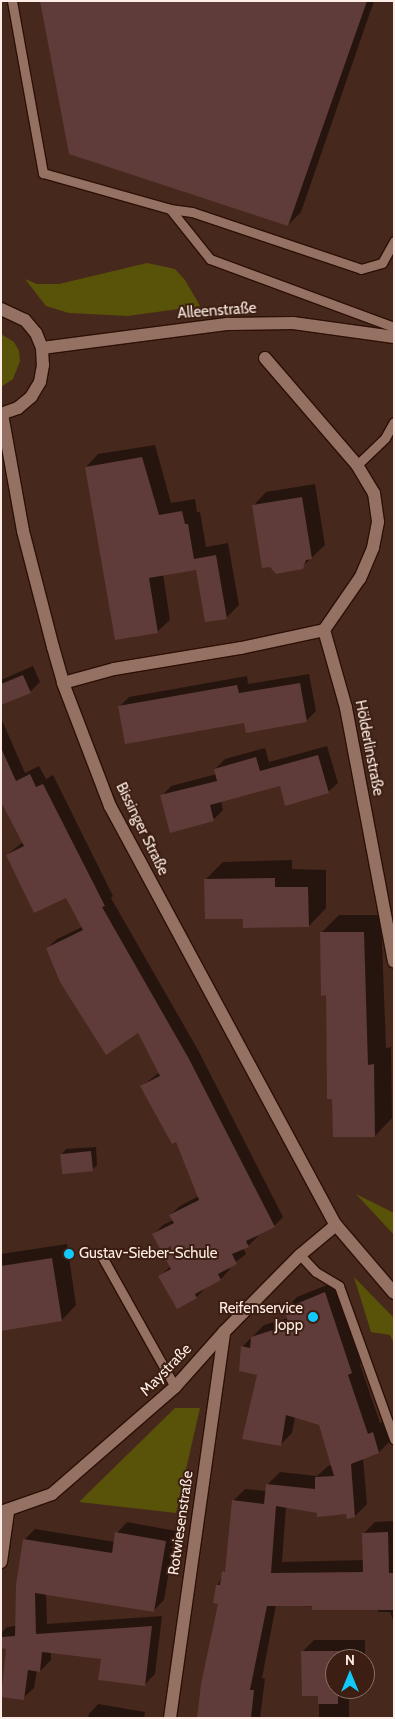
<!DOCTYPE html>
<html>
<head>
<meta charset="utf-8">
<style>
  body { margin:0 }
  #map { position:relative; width:395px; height:1719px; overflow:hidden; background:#47281c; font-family:Cabin,sans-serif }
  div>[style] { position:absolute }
  .green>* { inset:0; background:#595209 }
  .shadow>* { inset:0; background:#0007 }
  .building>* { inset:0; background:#5f3b39; transform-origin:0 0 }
  .roads { filter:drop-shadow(1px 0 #2c1005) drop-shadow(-1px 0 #2c1005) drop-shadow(0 1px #2c1005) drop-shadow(0 -1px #2c1005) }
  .service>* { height:9px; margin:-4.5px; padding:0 4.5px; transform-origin:4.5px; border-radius:4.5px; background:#957163 }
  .minor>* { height:12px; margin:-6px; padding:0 6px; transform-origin:6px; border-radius:6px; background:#957163 }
  .secondary>* { height:12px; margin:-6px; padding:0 6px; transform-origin:6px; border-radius:6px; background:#957163 }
  .dots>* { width:14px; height:14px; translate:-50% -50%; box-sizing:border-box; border:2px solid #3c1f12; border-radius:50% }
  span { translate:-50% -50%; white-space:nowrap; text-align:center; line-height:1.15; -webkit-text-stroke:4px #3c1f12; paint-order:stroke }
  .street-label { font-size:15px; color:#feede6 }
  .poi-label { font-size:15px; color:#feede6 }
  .left { translate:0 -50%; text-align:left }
  .right { translate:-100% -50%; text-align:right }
  .frame { position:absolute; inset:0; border:2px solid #feede6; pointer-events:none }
  .north { position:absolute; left:325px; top:1649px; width:50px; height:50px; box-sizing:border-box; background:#3c1f12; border:1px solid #8a7167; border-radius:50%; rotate:0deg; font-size:14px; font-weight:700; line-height:20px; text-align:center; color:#feede6 }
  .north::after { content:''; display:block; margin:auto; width:18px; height:22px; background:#11cafb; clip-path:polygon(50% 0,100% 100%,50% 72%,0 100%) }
</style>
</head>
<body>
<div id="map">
  <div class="green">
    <div style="clip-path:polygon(147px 263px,175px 269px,185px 280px,200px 306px,128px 316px,69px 313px,46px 306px,25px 279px,37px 284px,59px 284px)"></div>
    <div style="clip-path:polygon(1px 334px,14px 342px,19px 351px,20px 361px,13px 379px,1px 387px)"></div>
    <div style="clip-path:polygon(356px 1194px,394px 1213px,394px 1235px)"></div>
    <div style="clip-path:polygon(354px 1277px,394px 1318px,394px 1344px,390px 1335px,371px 1332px)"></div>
    <div style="clip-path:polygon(175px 1408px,200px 1408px,176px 1513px,79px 1502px)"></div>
  </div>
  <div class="shadow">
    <div style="clip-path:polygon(41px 1px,374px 1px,301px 212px,288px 225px)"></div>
    <div style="clip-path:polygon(155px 445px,171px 503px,195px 499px,197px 512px,200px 512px,206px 547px,228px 543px,239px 605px,226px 618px,197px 568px,163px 574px,170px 620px,157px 632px,86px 467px,98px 454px)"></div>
    <div style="clip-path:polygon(315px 484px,325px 545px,302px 567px,253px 506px,266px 492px)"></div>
    <div style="clip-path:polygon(33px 666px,40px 682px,30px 692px,1px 704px,1px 680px)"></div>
    <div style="clip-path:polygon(309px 674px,316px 711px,306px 721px,120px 706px,129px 697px,247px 676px,248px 684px)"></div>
    <div style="clip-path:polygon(1px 718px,25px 773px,39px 766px,46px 779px,53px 775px,113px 896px,111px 898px,198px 1050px,283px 1217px,274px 1226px,257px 1235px,258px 1236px,248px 1246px,243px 1248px,246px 1254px,229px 1267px,230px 1269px,221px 1279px,206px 1287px,197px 1297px,160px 1276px,171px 1266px,153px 1235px,163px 1225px,173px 1220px,170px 1215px,180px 1206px,199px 1196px,177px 1140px,142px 1086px,160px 1072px,138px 1031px,47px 948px,57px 939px,82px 927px,67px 896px,7px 855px,23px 842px,1px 799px)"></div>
    <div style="clip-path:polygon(327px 746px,338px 783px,328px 792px,280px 784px,221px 801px,223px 810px,214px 819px,162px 796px,171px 786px,217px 774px,215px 769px,225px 759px,265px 748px,269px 762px)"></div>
    <div style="clip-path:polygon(292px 860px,292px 869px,326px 870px,326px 908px,309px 926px,244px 918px,205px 880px,223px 862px)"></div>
    <div style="clip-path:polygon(339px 915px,381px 915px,386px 1048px,391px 1047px,392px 1118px,375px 1136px,327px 994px,321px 933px)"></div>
    <div style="clip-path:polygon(96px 1147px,97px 1165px,92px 1170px,62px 1154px,66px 1149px)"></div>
    <div style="clip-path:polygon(67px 1244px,76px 1305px,62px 1320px,1px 1330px,1px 1254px)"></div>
    <div style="clip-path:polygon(337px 1281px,364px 1360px,360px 1364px,380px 1423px,385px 1421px,391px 1440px,379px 1452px,363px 1458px,367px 1504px,355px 1516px,347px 1513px,318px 1512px,286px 1507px,282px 1562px,364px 1560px,363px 1534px,375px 1522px,394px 1521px,394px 1623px,390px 1612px,378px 1612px,378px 1609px,276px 1605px,262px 1678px,265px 1679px,260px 1718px,198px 1718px,220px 1603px,217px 1586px,226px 1569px,233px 1501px,245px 1489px,267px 1491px,268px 1484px,280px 1472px,317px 1476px,328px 1466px,332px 1465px,320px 1424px,295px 1417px,292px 1433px,280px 1445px,259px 1374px,242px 1347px,264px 1325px,288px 1318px,285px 1309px,297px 1297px)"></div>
    <div style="clip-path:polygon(127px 1522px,176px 1531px,164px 1600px,153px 1611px,46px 1593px,47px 1624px,162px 1616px,155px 1674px,144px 1685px,102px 1658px,51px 1652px,51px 1660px,40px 1671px,37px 1670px,34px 1688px,23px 1698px,7px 1648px,1px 1647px,1px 1633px,7px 1627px,16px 1626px,25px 1539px,35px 1529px,115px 1542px,117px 1533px)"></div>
    <div style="clip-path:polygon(314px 1640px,365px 1640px,365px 1682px,365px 1659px,335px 1659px,335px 1689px,358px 1689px,353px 1694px,349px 1694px,349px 1718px,319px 1718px,319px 1694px,302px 1652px)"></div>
    <div style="clip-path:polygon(98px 1704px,145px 1712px,144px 1718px,88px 1718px,89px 1714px)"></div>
  </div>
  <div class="building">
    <div style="clip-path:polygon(40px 1px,367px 1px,288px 226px,69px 154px)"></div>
    <div style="clip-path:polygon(142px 457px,159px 515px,182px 511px,185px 524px,188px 524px,194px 559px,216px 555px,227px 619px,205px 622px,196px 570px,149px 578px,158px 633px,115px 640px,85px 467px)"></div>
    <div style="clip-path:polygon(302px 497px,312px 559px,306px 560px,303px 569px,276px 574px,270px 567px,262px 568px,252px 505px)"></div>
    <div style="clip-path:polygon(23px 675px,31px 693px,1px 705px,1px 684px)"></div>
    <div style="clip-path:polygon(300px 683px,307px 722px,246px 733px,244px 723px,125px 744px,118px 706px,237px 685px,239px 693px)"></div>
    <div style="clip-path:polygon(1px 748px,16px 781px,30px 774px,36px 787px,43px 784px,105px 906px,102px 907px,189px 1059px,275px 1227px,246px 1241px,249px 1247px,232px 1254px,237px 1264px,218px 1274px,221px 1280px,195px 1294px,197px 1298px,177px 1309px,158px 1276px,171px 1269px,152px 1234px,174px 1223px,169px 1215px,199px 1200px,176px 1142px,172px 1144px,140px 1086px,160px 1076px,138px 1033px,106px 1055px,60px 982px,46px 948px,83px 930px,66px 898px,34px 913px,6px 855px,24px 846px,1px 802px)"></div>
    <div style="clip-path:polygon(318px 755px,329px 793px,285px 806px,280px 786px,210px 805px,214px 821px,170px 833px,160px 795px,217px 781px,214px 769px,256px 757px,260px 771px)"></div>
    <div style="clip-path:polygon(275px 878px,275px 887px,308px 887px,309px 927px,243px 928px,243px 919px,205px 919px,204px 879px)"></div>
    <div style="clip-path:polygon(320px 932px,364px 932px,368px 1065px,374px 1064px,375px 1137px,333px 1137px,332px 1099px,327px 1099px,326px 995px,321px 996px)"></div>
    <div style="left:91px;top:1151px;width:20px;height:31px;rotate:84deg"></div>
    <div style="clip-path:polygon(52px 1258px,62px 1321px,1px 1331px,1px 1266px)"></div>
    <div style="clip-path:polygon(325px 1292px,352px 1373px,348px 1375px,368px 1434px,373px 1432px,379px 1453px,351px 1464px,355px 1517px,347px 1519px,346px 1514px,317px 1517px,317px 1513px,276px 1506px,271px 1573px,363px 1572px,362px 1533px,388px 1532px,389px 1573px,394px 1573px,394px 1610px,312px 1610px,312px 1606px,267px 1606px,250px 1690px,254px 1690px,251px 1718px,197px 1718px,201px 1684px,218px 1604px,213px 1603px,216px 1585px,220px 1585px,222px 1571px,225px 1572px,232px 1500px,264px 1504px,266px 1484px,315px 1489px,315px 1477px,334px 1476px,319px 1425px,286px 1415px,281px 1446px,242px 1439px,257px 1375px,239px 1371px,241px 1346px,250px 1348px,251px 1337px,289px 1325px,284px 1309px)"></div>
    <div style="clip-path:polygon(115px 1532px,166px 1541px,154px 1612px,35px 1593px,36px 1634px,152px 1626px,145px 1686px,98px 1680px,101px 1659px,42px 1652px,40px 1672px,28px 1670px,24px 1700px,1px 1697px,6px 1649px,1px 1648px,1px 1637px,15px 1636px,16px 1585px,23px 1539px,112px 1553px)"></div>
    <div style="clip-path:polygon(301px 1651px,353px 1651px,354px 1659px,335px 1659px,335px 1689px,354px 1689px,354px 1695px,338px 1696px,338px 1704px,318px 1704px,318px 1696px,302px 1696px)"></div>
  </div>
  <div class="roads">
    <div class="service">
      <div style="left:12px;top:1px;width:175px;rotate:79.8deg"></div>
      <div style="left:43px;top:173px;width:132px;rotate:15.8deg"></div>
      <div style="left:170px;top:209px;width:22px;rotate:8deg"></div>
      <div style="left:192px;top:212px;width:178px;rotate:18.6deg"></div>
      <div style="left:361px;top:269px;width:22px;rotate:-16deg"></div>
      <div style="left:382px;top:263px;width:25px;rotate:-61deg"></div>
      <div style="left:170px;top:209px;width:64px;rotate:51.3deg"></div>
      <div style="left:210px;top:259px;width:196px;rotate:20.3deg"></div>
      <div style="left:357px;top:465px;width:39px;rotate:-44deg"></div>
      <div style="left:385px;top:438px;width:18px;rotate:-61deg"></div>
      <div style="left:101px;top:1255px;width:151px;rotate:60.7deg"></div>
      <div style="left:300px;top:1255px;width:23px;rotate:47deg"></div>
      <div style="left:316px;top:1272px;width:27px;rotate:31deg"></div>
      <div style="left:339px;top:1286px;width:163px;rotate:70.2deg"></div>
    </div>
    <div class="minor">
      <div style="left:42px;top:348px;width:188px;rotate:-7.4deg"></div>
      <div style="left:228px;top:324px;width:65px;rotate:-0.9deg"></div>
      <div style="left:293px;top:323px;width:102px;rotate:7.9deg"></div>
      <div style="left:265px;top:358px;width:141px;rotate:49.3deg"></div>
      <div style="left:357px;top:465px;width:33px;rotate:59deg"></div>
      <div style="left:374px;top:493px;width:29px;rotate:82deg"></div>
      <div style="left:378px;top:522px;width:26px;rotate:101deg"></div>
      <div style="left:373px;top:548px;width:33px;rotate:113deg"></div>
      <div style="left:360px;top:578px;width:63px;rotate:124.7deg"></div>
      <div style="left:63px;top:683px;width:53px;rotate:-15.4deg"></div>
      <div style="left:114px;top:669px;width:129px;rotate:-9.4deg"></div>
      <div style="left:241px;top:648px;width:85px;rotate:-12.2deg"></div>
      <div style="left:324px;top:630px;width:81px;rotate:74.2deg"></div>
      <div style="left:346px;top:708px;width:258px;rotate:79.3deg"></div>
      <div style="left:1px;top:1512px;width:54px;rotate:-19.4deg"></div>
      <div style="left:52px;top:1494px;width:163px;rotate:-41deg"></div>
      <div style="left:175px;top:1387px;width:74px;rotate:-48.3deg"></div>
      <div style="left:224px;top:1332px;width:108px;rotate:-45.4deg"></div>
      <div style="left:300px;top:1255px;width:47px;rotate:-39.8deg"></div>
      <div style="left:1px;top:1562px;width:50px;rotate:-82deg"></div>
      <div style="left:170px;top:1718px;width:390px;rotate:-82deg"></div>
    </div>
    <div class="secondary">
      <div style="left:1px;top:309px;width:26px;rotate:25deg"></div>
      <div style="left:25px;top:320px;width:17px;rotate:50deg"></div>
      <div style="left:36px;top:333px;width:16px;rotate:68deg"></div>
      <div style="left:42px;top:348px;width:17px;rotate:87deg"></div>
      <div style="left:43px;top:365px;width:17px;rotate:100deg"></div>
      <div style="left:40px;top:382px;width:17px;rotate:121deg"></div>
      <div style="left:31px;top:397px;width:17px;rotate:140deg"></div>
      <div style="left:18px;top:408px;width:18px;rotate:161deg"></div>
      <div style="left:2px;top:414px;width:119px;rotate:79.8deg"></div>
      <div style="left:23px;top:531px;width:120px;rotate:75.5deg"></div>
      <div style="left:53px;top:647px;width:37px;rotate:74deg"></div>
      <div style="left:63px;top:683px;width:132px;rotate:69.1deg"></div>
      <div style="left:110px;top:806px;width:476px;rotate:61.7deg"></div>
      <div style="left:336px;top:1225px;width:89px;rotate:49.5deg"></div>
    </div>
  </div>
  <div class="dots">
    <div style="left:69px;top:1254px;background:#11cafb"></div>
    <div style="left:313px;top:1317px;background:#11cafb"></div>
  </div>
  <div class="street-label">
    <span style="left:217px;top:311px;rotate:-4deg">Alleenstraße</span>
    <span style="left:369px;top:748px;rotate:79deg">Hölderlinstraße</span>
    <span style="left:142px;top:829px;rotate:64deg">Bissinger Straße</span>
    <span style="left:166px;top:1370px;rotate:-46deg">Maystraße</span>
    <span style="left:181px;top:1523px;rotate:-82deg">Rotwiesenstraße</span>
  </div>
  <div class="poi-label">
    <span class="left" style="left:79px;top:1254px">Gustav-Sieber-Schule</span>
    <span class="right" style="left:303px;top:1317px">Reifenservice<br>Jopp</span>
  </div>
  <div class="frame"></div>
  <div class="north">N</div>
</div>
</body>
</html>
